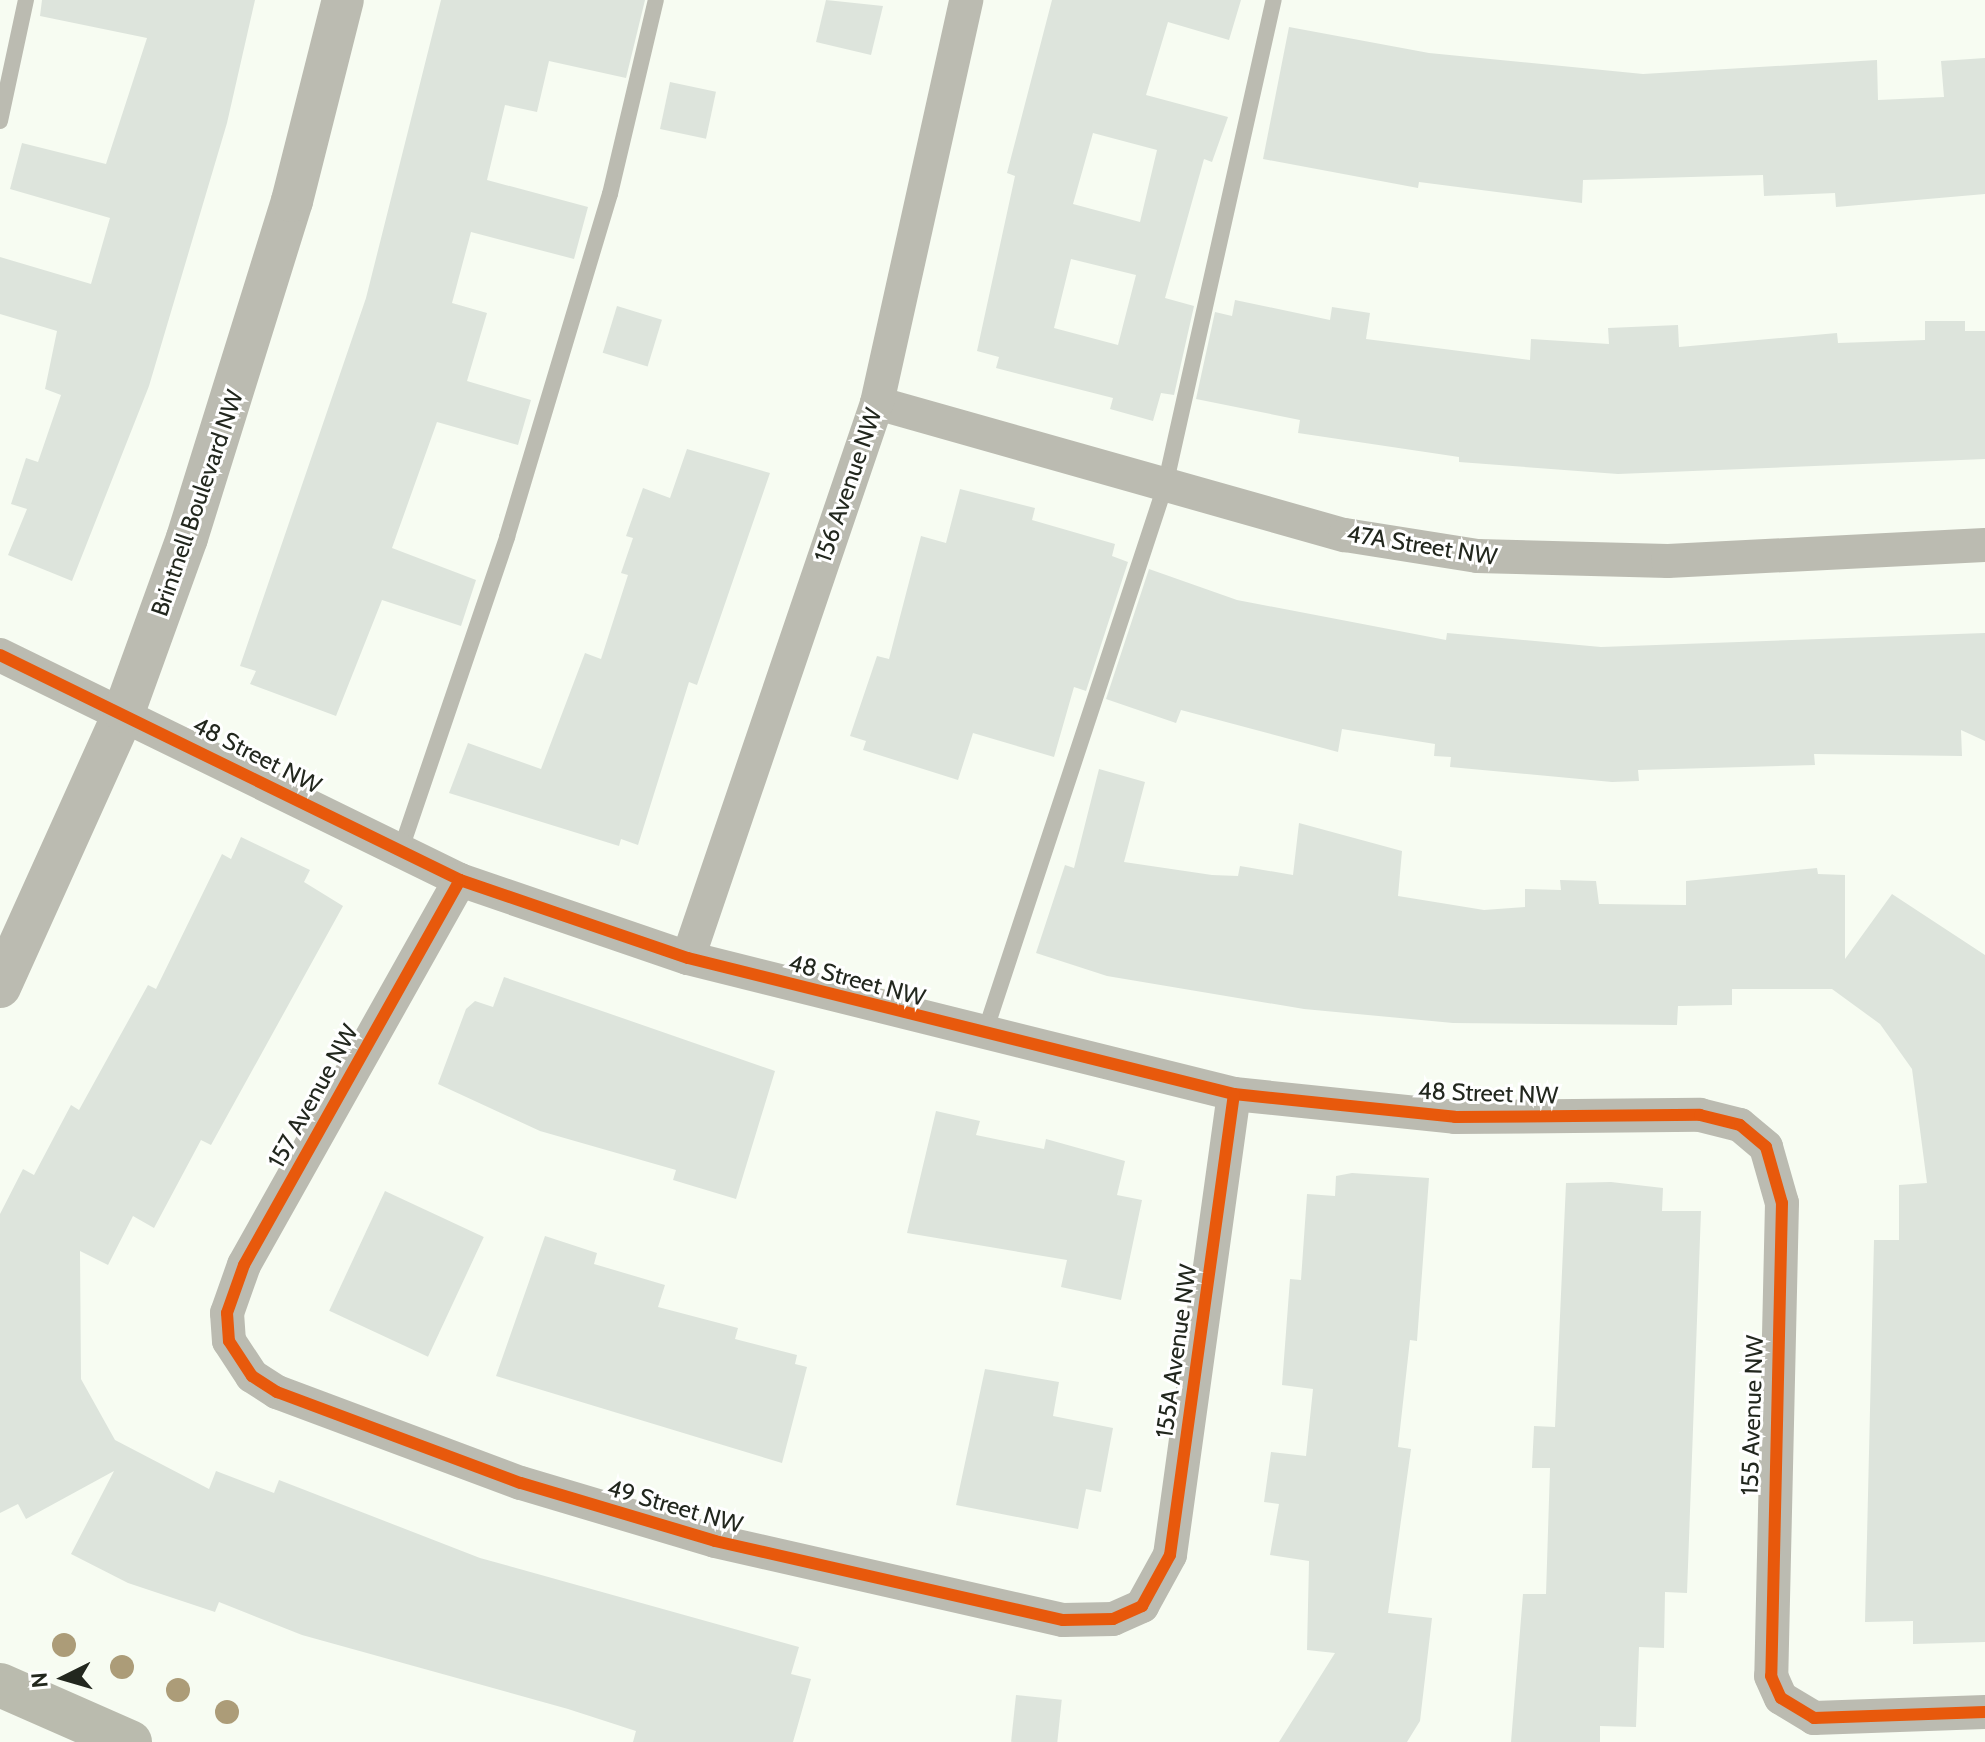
<!DOCTYPE html>
<html>
<head>
<meta charset="utf-8">
<style>
  body { margin:0 }
  #map { position:relative; width:1985px; height:1742px; overflow:hidden; background:#f7fcf2; font-family:Cabin,sans-serif }
  div>[style] { position:absolute }
  .building>* { inset:0; background:#dde4dc; transform-origin:0 0 }
  .service>* { height:16px; margin:-8px; padding:0 8px; transform-origin:8px; border-radius:8px; background:#bbbbb1 }
  .minor>* { height:34px; margin:-17px; padding:0 17px; transform-origin:17px; border-radius:17px; background:#bbbbb1 }
  .tertiary>* { height:42px; margin:-21px; padding:0 21px; transform-origin:21px; border-radius:21px; background:#bbbbb1 }
  .secondary>* { height:44px; margin:-22px; padding:0 22px; transform-origin:22px; border-radius:22px; background:#babbae }
  .cycleway>* { height:12px; margin:-6px; padding:0 6px; transform-origin:6px; border-radius:6px; background:#e8590c }
  .trees>* { width:24px; height:24px; margin:-12px; border-radius:50%; background:#ac9c78 }
  span { translate:-50% -50%; white-space:nowrap; text-align:center; line-height:1.15; -webkit-text-stroke:6px #fff; paint-order:stroke }
  .street-label { font-size:24px; color:#22271e }
  .north { position:absolute; left:24px; top:1638px; width:80px; height:80px; -webkit-text-stroke:6px #fff; paint-order:stroke; rotate:265deg; font-size:22px; font-weight:700; line-height:32px; text-align:center; color:#22271e }
  .north::after { content:''; display:block; margin:auto; width:28px; height:36px; background:#22271e; clip-path:polygon(50% 0,100% 100%,50% 72%,0 100%) }
</style>
</head>
<body>
<div id="map">
  <div class="building">
    <div style="clip-path:polygon(42px 0,255px 0,227px 123px,149px 386px,72px 581px,8px 555px,27px 509px,11px 504px,26px 458px,38px 462px,61px 395px,45px 389px,57px 331px,0 314px,0 257px,91px 284px,110px 218px,10px 189px,22px 143px,106px 164px,147px 38px,40px 16px)"></div>
    <div style="clip-path:polygon(441px 0,645px 0,626px 78px,549px 61px,537px 112px,505px 105px,487px 180px,588px 207px,574px 259px,471px 232px,452px 303px,487px 313px,467px 381px,531px 400px,518px 445px,437px 422px,392px 548px,476px 580px,461px 626px,382px 600px,336px 716px,250px 684px,256px 671px,240px 666px,366px 298px)"></div>
    <div style="clip-path:polygon(826px 0,883px 6px,871px 55px,816px 42px)"></div>
    <div style="clip-path:polygon(evenodd,1052px 0,1241px 0,1229px 40px,1168px 22px,1146px 95px,1228px 117px,1212px 162px,1204px 159px,1165px 298px,1194px 306px,1174px 395px,1161px 393px,1153px 421px,1110px 409px,1113px 398px,996px 368px,999px 357px,977px 351px,1015px 176px,1007px 173px,1052px 0,1093px 133px,1157px 150px,1140px 222px,1073px 204px,1093px 133px,1052px 0,1071px 259px,1136px 275px,1118px 345px,1054px 328px,1071px 259px)"></div>
    <div style="clip-path:polygon(1289px 27px,1429px 53px,1643px 74px,1877px 60px,1878px 100px,1944px 97px,1941px 61px,1985px 58px,1985px 194px,1836px 207px,1835px 193px,1764px 196px,1763px 175px,1583px 180px,1582px 203px,1419px 182px,1418px 188px,1263px 159px)"></div>
    <div style="left:670px;top:82px;width:47px;height:48px;rotate:12deg"></div>
    <div style="clip-path:polygon(1235px 300px,1330px 320px,1332px 307px,1370px 313px,1366px 339px,1530px 360px,1531px 339px,1609px 344px,1608px 328px,1678px 325px,1679px 347px,1837px 333px,1838px 343px,1925px 340px,1925px 321px,1965px 321px,1965px 331px,1985px 331px,1985px 459px,1618px 474px,1459px 462px,1459px 457px,1298px 433px,1300px 420px,1196px 399px,1215px 312px,1232px 316px)"></div>
    <div style="left:617px;top:306px;width:47px;height:49px;rotate:17deg"></div>
    <div style="clip-path:polygon(687px 449px,770px 473px,697px 685px,689px 682px,638px 845px,621px 839px,619px 846px,449px 793px,468px 743px,541px 769px,585px 653px,601px 659px,628px 575px,621px 573px,633px 538px,626px 536px,643px 488px,670px 498px)"></div>
    <div style="clip-path:polygon(960px 489px,1035px 508px,1032px 520px,1115px 544px,1112px 556px,1128px 562px,1086px 691px,1074px 687px,1054px 757px,973px 733px,958px 780px,863px 750px,866px 741px,850px 736px,877px 656px,889px 659px,921px 536px,946px 543px)"></div>
    <div style="clip-path:polygon(1149px 569px,1237px 600px,1446px 640px,1447px 633px,1601px 647px,1985px 633px,1985px 741px,1961px 730px,1962px 756px,1814px 754px,1815px 765px,1638px 770px,1639px 781px,1612px 782px,1450px 767px,1451px 757px,1434px 756px,1435px 744px,1342px 729px,1338px 752px,1181px 710px,1176px 723px,1106px 699px)"></div>
    <div style="clip-path:polygon(1099px 769px,1145px 782px,1124px 862px,1212px 875px,1238px 876px,1240px 866px,1293px 875px,1299px 823px,1402px 851px,1398px 896px,1484px 910px,1525px 907px,1525px 889px,1561px 890px,1560px 880px,1596px 881px,1599px 904px,1686px 905px,1686px 881px,1817px 868px,1818px 874px,1845px 875px,1845px 959px,1892px 894px,1985px 955px,1985px 1642px,1913px 1644px,1913px 1621px,1865px 1622px,1874px 1240px,1899px 1240px,1899px 1185px,1927px 1183px,1912px 1069px,1880px 1024px,1832px 989px,1732px 989px,1732px 1005px,1678px 1006px,1677px 1025px,1453px 1023px,1304px 1009px,1107px 976px,1036px 953px,1065px 865px,1074px 868px)"></div>
    <div style="clip-path:polygon(241px 837px,310px 870px,304px 882px,343px 906px,211px 1145px,201px 1140px,154px 1228px,133px 1216px,108px 1265px,80px 1251px,81px 1379px,115px 1440px,209px 1489px,216px 1471px,274px 1493px,279px 1480px,480px 1558px,799px 1647px,791px 1674px,811px 1679px,793px 1742px,633px 1742px,636px 1731px,568px 1709px,302px 1635px,219px 1602px,215px 1612px,128px 1583px,71px 1554px,114px 1471px,26px 1519px,18px 1504px,0 1513px,0 1214px,23px 1169px,34px 1175px,71px 1105px,79px 1110px,148px 985px,156px 989px,222px 854px,231px 859px)"></div>
    <div style="clip-path:polygon(504px 977px,775px 1071px,736px 1199px,673px 1180px,676px 1170px,540px 1131px,438px 1084px,466px 1009px,475px 1001px,493px 1007px)"></div>
    <div style="clip-path:polygon(936px 1111px,980px 1121px,976px 1135px,1044px 1149px,1046px 1139px,1125px 1161px,1117px 1195px,1142px 1200px,1121px 1300px,1061px 1287px,1067px 1260px,907px 1233px)"></div>
    <div style="clip-path:polygon(1352px 1173px,1429px 1178px,1417px 1341px,1410px 1340px,1398px 1447px,1411px 1449px,1388px 1613px,1432px 1618px,1420px 1721px,1407px 1742px,1279px 1742px,1335px 1653px,1307px 1650px,1309px 1561px,1270px 1555px,1279px 1504px,1264px 1502px,1271px 1452px,1306px 1456px,1313px 1389px,1282px 1385px,1290px 1279px,1301px 1280px,1307px 1194px,1335px 1196px,1336px 1176px)"></div>
    <div style="clip-path:polygon(1611px 1182px,1663px 1188px,1662px 1211px,1701px 1211px,1687px 1593px,1665px 1592px,1664px 1648px,1639px 1647px,1636px 1727px,1600px 1726px,1600px 1742px,1511px 1742px,1523px 1594px,1546px 1594px,1550px 1468px,1532px 1468px,1534px 1426px,1555px 1427px,1566px 1183px)"></div>
    <div style="left:385px;top:1191px;width:109px;height:132px;rotate:25deg"></div>
    <div style="clip-path:polygon(545px 1236px,597px 1253px,594px 1264px,665px 1285px,658px 1307px,738px 1328px,735px 1339px,797px 1355px,795px 1364px,807px 1367px,782px 1463px,496px 1376px)"></div>
    <div style="clip-path:polygon(985px 1369px,1059px 1382px,1053px 1416px,1113px 1428px,1101px 1492px,1086px 1489px,1078px 1529px,956px 1505px)"></div>
    <div style="left:1016px;top:1695px;width:46px;height:47px;rotate:6deg"></div>
  </div>
  <div class="service">
    <div style="left:0;top:121px;width:124px;rotate:-77.9deg"></div>
    <div style="left:400px;top:852px;width:333px;rotate:-71.2deg"></div>
    <div style="left:507px;top:537px;width:358px;rotate:-73.3deg"></div>
    <div style="left:610px;top:194px;width:199px;rotate:-76.7deg"></div>
    <div style="left:984px;top:1035px;width:578px;rotate:-71.75deg"></div>
    <div style="left:1165px;top:486px;width:498px;rotate:-77.4deg"></div>
  </div>
  <div class="minor">
    <div style="left:877px;top:403px;width:486px;rotate:15.8deg"></div>
    <div style="left:1345px;top:535px;width:134px;rotate:9deg"></div>
    <div style="left:1477px;top:556px;width:191px;rotate:1.5deg"></div>
    <div style="left:1668px;top:561px;width:317px;rotate:-2.9deg"></div>
    <div style="left:0;top:655px;width:512px;rotate:26.06deg"></div>
    <div style="left:460px;top:880px;width:241px;rotate:18.9deg"></div>
    <div style="left:688px;top:958px;width:563px;rotate:13.99deg"></div>
    <div style="left:1234px;top:1094px;width:222px;rotate:5.9deg"></div>
    <div style="left:1455px;top:1117px;width:245px;rotate:-0.5deg"></div>
    <div style="left:1700px;top:1115px;width:41px;rotate:14deg"></div>
    <div style="left:1740px;top:1125px;width:34px;rotate:40deg"></div>
    <div style="left:1766px;top:1147px;width:58px;rotate:74.1deg"></div>
    <div style="left:1782px;top:1203px;width:473px;rotate:91.3deg"></div>
    <div style="left:1771px;top:1676px;width:24px;rotate:66deg"></div>
    <div style="left:1781px;top:1698px;width:39px;rotate:31deg"></div>
    <div style="left:1814px;top:1718px;width:171px;rotate:-2deg"></div>
    <div style="left:460px;top:880px;width:441px;rotate:119.3deg"></div>
    <div style="left:244px;top:1265px;width:51px;rotate:109.5deg"></div>
    <div style="left:227px;top:1313px;width:28px;rotate:86deg"></div>
    <div style="left:229px;top:1341px;width:42px;rotate:56.7deg"></div>
    <div style="left:252px;top:1376px;width:30px;rotate:33deg"></div>
    <div style="left:277px;top:1392px;width:260px;rotate:20.5deg"></div>
    <div style="left:521px;top:1483px;width:202px;rotate:16.6deg"></div>
    <div style="left:715px;top:1541px;width:357px;rotate:12.8deg"></div>
    <div style="left:1063px;top:1620px;width:50px;rotate:-1.1deg"></div>
    <div style="left:1113px;top:1619px;width:32px;rotate:-24deg"></div>
    <div style="left:1142px;top:1606px;width:58px;rotate:-61.2deg"></div>
    <div style="left:1170px;top:1555px;width:465px;rotate:-82.1deg"></div>
    <div style="left:688px;top:958px;width:586px;rotate:-71.19deg"></div>
    <div style="left:877px;top:403px;width:413px;rotate:-77.5deg"></div>
  </div>
  <div class="tertiary">
    <div style="left:0;top:987px;width:302px;rotate:-65.7deg"></div>
    <div style="left:124px;top:712px;width:185px;rotate:-70.1deg"></div>
    <div style="left:187px;top:538px;width:353px;rotate:-72.7deg"></div>
    <div style="left:292px;top:201px;width:207px;rotate:-75.8deg"></div>
  </div>
  <div class="secondary">
    <div style="left:0;top:1685px;width:142px;rotate:23.7deg"></div>
  </div>
  <div class="cycleway">
    <div style="left:0;top:655px;width:512px;rotate:26.06deg"></div>
    <div style="left:460px;top:880px;width:241px;rotate:18.9deg"></div>
    <div style="left:688px;top:958px;width:563px;rotate:13.99deg"></div>
    <div style="left:1234px;top:1094px;width:222px;rotate:5.9deg"></div>
    <div style="left:1455px;top:1117px;width:245px;rotate:-0.5deg"></div>
    <div style="left:1700px;top:1115px;width:41px;rotate:14deg"></div>
    <div style="left:1740px;top:1125px;width:34px;rotate:40deg"></div>
    <div style="left:1766px;top:1147px;width:58px;rotate:74.1deg"></div>
    <div style="left:1782px;top:1203px;width:473px;rotate:91.3deg"></div>
    <div style="left:1771px;top:1676px;width:24px;rotate:66deg"></div>
    <div style="left:1781px;top:1698px;width:39px;rotate:31deg"></div>
    <div style="left:1814px;top:1718px;width:171px;rotate:-2deg"></div>
    <div style="left:460px;top:880px;width:441px;rotate:119.3deg"></div>
    <div style="left:244px;top:1265px;width:51px;rotate:109.5deg"></div>
    <div style="left:227px;top:1313px;width:28px;rotate:86deg"></div>
    <div style="left:229px;top:1341px;width:42px;rotate:56.7deg"></div>
    <div style="left:252px;top:1376px;width:30px;rotate:33deg"></div>
    <div style="left:277px;top:1392px;width:260px;rotate:20.5deg"></div>
    <div style="left:521px;top:1483px;width:202px;rotate:16.6deg"></div>
    <div style="left:715px;top:1541px;width:357px;rotate:12.8deg"></div>
    <div style="left:1063px;top:1620px;width:50px;rotate:-1.1deg"></div>
    <div style="left:1113px;top:1619px;width:32px;rotate:-24deg"></div>
    <div style="left:1142px;top:1606px;width:58px;rotate:-61.2deg"></div>
    <div style="left:1170px;top:1555px;width:465px;rotate:-82.1deg"></div>
  </div>
  <div class="trees">
    <div style="left:64px;top:1645px"></div>
    <div style="left:122px;top:1667px"></div>
    <div style="left:178px;top:1690px"></div>
    <div style="left:227px;top:1712px"></div>
  </div>
  <div class="street-label">
    <span style="left:848px;top:485px;rotate:-71deg">156 Avenue NW</span>
    <span style="left:197px;top:503px;rotate:-71deg">Brintnell Boulevard NW</span>
    <span style="left:1422px;top:545px;rotate:9deg">47A Street NW</span>
    <span style="left:257px;top:755px;rotate:27deg">48 Street NW</span>
    <span style="left:857px;top:980px;rotate:15deg">48 Street NW</span>
    <span style="left:1488px;top:1093px;rotate:2deg">48 Street NW</span>
    <span style="left:313px;top:1096px;rotate:-61deg">157 Avenue NW</span>
    <span style="left:1176px;top:1351px;rotate:-82deg">155A Avenue NW</span>
    <span style="left:1752px;top:1415px;rotate:-88deg">155 Avenue NW</span>
    <span style="left:675px;top:1506px;rotate:16deg">49 Street NW</span>
  </div>
  <div class="north">N</div>
</div>
</body>
</html>
